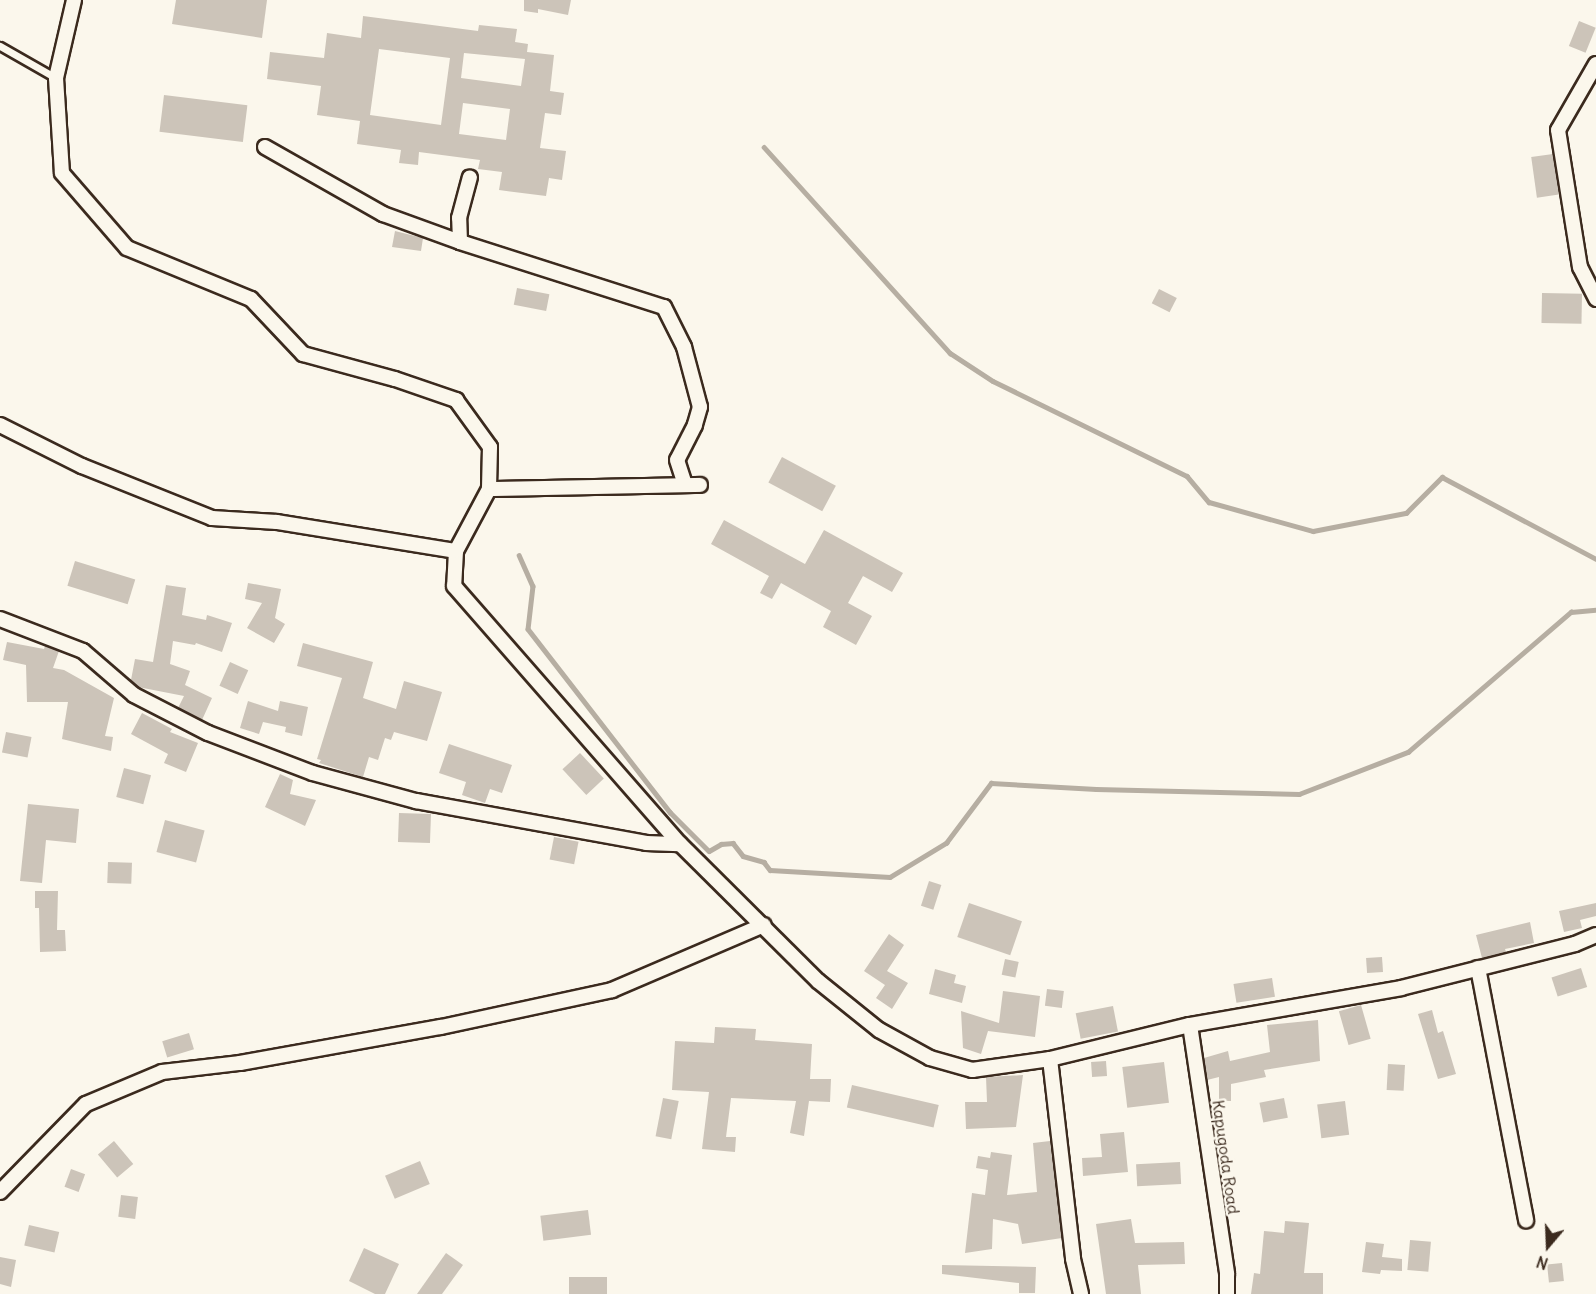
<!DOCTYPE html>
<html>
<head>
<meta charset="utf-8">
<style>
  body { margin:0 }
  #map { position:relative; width:1596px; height:1294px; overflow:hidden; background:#fbf7ec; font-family:Delius,sans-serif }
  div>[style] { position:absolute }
  .stream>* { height:4.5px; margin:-2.25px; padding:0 2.25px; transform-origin:2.25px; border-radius:2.25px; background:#b6aea2 }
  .building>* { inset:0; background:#ccc4b9; transform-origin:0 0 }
  .roads { filter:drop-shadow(2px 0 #3b2a1e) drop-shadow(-2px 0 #3b2a1e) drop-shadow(0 2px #3b2a1e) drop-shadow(0 -2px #3b2a1e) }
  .lane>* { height:7px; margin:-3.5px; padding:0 3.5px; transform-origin:3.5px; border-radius:3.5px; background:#fbf7ec }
  .street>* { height:14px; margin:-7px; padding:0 7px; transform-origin:7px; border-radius:7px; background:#fbf7ec }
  span { translate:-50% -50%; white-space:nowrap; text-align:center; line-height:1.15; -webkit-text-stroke:5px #fbf7ec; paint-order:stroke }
  .street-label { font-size:16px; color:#3b2a1e }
  .north { position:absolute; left:1518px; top:1216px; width:60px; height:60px; -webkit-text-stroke:4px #fbf7ec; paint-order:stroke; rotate:199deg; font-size:16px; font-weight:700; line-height:24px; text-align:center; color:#3b2a1e }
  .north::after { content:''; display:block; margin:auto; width:21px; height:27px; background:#3b2a1e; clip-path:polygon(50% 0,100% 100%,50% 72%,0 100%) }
</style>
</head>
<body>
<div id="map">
  <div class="stream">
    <div style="left:764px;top:147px;width:278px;rotate:47.9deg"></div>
    <div style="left:950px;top:353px;width:51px;rotate:33.1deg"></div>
    <div style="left:993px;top:381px;width:216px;rotate:26.1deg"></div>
    <div style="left:1187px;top:476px;width:34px;rotate:50deg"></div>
    <div style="left:1209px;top:502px;width:108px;rotate:15.6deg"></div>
    <div style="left:1313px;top:531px;width:95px;rotate:-11deg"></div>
    <div style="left:1406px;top:513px;width:51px;rotate:-45deg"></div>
    <div style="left:1442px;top:477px;width:174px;rotate:28deg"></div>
    <div style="left:519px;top:555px;width:34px;rotate:66deg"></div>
    <div style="left:533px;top:586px;width:43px;rotate:96.6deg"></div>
    <div style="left:528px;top:629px;width:232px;rotate:52.2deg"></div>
    <div style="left:670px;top:812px;width:55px;rotate:45deg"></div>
    <div style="left:709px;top:851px;width:14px;rotate:-30deg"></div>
    <div style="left:721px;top:844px;width:12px;rotate:-5deg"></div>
    <div style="left:733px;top:843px;width:16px;rotate:52deg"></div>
    <div style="left:743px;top:856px;width:22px;rotate:16deg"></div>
    <div style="left:764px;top:862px;width:10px;rotate:53deg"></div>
    <div style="left:770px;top:870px;width:120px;rotate:3.3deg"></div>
    <div style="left:890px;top:877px;width:66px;rotate:-31.3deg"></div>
    <div style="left:946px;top:843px;width:75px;rotate:-53.1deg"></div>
    <div style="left:991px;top:783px;width:105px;rotate:3.3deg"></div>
    <div style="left:1096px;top:789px;width:203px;rotate:1.4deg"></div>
    <div style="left:1299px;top:794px;width:117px;rotate:-21.1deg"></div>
    <div style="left:1408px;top:752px;width:215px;rotate:-40.7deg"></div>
    <div style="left:1571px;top:612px;width:25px;rotate:-5deg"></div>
  </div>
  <div class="building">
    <div style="clip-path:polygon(176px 0,267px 0,262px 38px,172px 24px)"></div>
    <div style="clip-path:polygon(524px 0,571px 0,568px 15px,538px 9px,538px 13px,524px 11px)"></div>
    <div style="clip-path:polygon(evenodd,363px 16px,478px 31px,479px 25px,517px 29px,515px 42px,528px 44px,527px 52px,554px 55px,550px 91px,564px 93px,561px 115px,545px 113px,540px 148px,566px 151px,562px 180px,549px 178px,546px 196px,499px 190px,502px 172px,478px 169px,480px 160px,419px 152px,418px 165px,399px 163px,401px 150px,357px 144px,360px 121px,317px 115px,321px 86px,267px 79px,270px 52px,324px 58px,327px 33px,361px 38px,363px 16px,379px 49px,450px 58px,441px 125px,370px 115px,379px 49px,363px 16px,464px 53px,525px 59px,521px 86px,461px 78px,464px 53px,363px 16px,463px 103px,510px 109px,506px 140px,459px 134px,463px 103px)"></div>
    <div style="left:1579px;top:21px;width:18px;height:27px;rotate:22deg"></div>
    <div style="left:164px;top:95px;width:84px;height:37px;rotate:7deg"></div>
    <div style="left:1553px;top:154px;width:41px;height:22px;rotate:82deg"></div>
    <div style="clip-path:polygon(395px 231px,423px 238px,421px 251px,392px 247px)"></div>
    <div style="left:517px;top:288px;width:33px;height:17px;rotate:11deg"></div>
    <div style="left:1159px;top:289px;width:20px;height:16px;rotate:27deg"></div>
    <div style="left:1542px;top:293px;width:40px;height:30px;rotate:1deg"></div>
    <div style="left:782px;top:457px;width:61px;height:29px;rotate:28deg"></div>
    <div style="clip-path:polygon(724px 520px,805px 564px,824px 530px,903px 573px,892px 592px,863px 576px,848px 603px,872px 616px,856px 645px,823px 627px,831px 611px,781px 583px,772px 599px,760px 593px,769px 576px,711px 544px)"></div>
    <div style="left:75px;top:561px;width:63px;height:26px;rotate:17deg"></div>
    <div style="clip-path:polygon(248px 583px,281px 589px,275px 618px,285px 624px,274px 643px,247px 628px,262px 603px,245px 599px)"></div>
    <div style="clip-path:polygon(166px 585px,186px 588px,182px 615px,206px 620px,207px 615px,232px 623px,222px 652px,196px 643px,195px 645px,173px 641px,170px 664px,190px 671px,185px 685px,212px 698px,202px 720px,178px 708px,184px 696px,138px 687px,131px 680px,135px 659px,153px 662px)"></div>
    <div style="clip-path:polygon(7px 642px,44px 649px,45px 646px,59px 651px,53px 668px,64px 670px,114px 698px,105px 736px,113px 737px,111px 751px,62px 739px,68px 702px,27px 702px,26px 665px,3px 660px)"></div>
    <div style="clip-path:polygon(303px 643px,373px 662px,363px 698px,396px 709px,404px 681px,442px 692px,427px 741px,394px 732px,391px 740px,385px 738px,378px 760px,369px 757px,363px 777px,319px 763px,321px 760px,317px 759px,342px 678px,297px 666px)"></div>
    <div style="left:230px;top:662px;width:20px;height:26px;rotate:24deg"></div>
    <div style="clip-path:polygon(248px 701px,278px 711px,280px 701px,308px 707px,302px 736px,285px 732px,286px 727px,263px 722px,259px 734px,240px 728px)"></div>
    <div style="clip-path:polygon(142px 713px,172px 729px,170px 732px,198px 743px,186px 772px,164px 763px,168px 754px,131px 734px)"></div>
    <div style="left:6px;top:732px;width:26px;height:21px;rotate:11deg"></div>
    <div style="clip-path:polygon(449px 744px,512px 765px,502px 793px,490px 789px,485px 803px,462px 795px,466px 782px,439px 773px)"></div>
    <div style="left:580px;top:753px;width:35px;height:24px;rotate:47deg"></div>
    <div style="left:124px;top:768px;width:28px;height:30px;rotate:15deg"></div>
    <div style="clip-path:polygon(280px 774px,293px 780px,290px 794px,316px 800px,305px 826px,265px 807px)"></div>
    <div style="clip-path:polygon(28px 804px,79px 809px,76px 843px,46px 840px,42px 883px,20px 881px)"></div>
    <div style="left:399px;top:813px;width:32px;height:29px;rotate:2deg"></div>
    <div style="left:165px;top:820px;width:41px;height:33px;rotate:15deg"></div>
    <div style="left:554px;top:837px;width:25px;height:23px;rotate:11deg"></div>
    <div style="left:108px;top:862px;width:24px;height:21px;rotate:2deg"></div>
    <div style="left:929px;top:881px;width:13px;height:26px;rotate:18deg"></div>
    <div style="clip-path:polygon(35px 891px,58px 891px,57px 930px,65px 930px,66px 951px,40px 952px,39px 908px,35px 908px)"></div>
    <div style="left:969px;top:903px;width:56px;height:36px;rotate:19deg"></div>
    <div style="clip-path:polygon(1596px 903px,1596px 916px,1580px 920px,1582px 928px,1564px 932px,1559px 911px)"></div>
    <div style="clip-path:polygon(1530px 922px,1534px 943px,1505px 949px,1506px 952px,1482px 958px,1476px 935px)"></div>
    <div style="clip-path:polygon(889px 934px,904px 945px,887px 971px,908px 983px,892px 1009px,876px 998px,885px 985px,864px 971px)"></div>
    <div style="left:1382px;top:957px;width:15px;height:16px;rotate:86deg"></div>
    <div style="left:1005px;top:959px;width:14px;height:16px;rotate:12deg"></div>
    <div style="left:1581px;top:968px;width:20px;height:31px;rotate:72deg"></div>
    <div style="clip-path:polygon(935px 969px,956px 975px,954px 983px,966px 986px,962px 1003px,929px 994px)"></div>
    <div style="left:1272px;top:978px;width:19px;height:39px;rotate:81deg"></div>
    <div style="left:1047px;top:989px;width:17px;height:17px;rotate:7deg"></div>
    <div style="clip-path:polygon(1003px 991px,1040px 996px,1035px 1037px,988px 1031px,981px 1054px,963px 1048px,961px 1011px,999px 1023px)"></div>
    <div style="left:1361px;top:1005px;width:35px;height:23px;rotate:74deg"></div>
    <div style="left:1113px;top:1006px;width:26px;height:38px;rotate:79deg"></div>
    <div style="clip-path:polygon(1432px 1010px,1438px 1033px,1443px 1031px,1456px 1074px,1438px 1079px,1418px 1014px)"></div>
    <div style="clip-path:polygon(1318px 1020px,1320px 1061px,1264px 1070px,1266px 1077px,1231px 1084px,1231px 1101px,1219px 1101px,1219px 1077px,1207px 1080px,1204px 1058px,1228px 1051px,1230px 1061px,1270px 1052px,1267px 1025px)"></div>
    <div style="clip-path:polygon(715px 1027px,756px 1029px,755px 1040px,812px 1044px,810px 1079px,831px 1079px,830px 1102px,809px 1101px,804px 1136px,790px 1133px,796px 1101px,731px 1098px,726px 1137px,736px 1137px,735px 1152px,702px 1149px,709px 1092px,672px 1090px,675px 1041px,714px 1043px)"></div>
    <div style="left:189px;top:1033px;width:17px;height:28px;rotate:73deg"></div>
    <div style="left:1106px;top:1061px;width:15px;height:15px;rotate:86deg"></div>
    <div style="left:1164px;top:1062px;width:41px;height:42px;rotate:83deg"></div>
    <div style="left:1388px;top:1064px;width:17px;height:26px;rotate:3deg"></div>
    <div style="clip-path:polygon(1023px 1075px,1016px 1127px,966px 1129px,965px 1102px,987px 1102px,986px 1077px)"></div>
    <div style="left:852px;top:1085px;width:89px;height:23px;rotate:13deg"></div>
    <div style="left:663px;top:1098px;width:16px;height:39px;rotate:11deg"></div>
    <div style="left:1284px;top:1098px;width:20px;height:25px;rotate:79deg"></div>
    <div style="left:1345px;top:1101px;width:34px;height:28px;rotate:83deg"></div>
    <div style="clip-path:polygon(1124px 1132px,1128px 1172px,1083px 1176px,1082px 1158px,1102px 1157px,1100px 1134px)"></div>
    <div style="left:114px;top:1141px;width:30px;height:21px;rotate:50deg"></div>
    <div style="clip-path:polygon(1050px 1141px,1062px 1238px,1022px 1244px,1018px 1224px,993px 1219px,992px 1249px,965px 1253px,972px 1193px,985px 1195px,988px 1170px,976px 1168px,978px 1156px,990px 1158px,991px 1152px,1012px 1155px,1007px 1195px,1037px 1192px,1033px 1143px)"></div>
    <div style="left:420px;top:1161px;width:25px;height:38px;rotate:67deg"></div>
    <div style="left:1180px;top:1162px;width:22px;height:44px;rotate:87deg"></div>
    <div style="left:71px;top:1169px;width:15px;height:19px;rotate:20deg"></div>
    <div style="left:121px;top:1195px;width:17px;height:22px;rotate:7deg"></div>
    <div style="left:588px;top:1210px;width:25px;height:48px;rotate:83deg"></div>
    <div style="clip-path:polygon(1131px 1219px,1135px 1243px,1184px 1242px,1185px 1264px,1138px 1265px,1141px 1294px,1106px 1294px,1096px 1224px)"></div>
    <div style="clip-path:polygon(1285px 1221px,1309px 1223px,1304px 1273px,1323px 1273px,1323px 1294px,1251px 1294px,1254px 1273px,1260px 1274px,1264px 1231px,1284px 1233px)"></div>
    <div style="left:29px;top:1225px;width:31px;height:21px;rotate:13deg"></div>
    <div style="left:1410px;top:1240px;width:21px;height:30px;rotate:5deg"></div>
    <div style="clip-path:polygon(1366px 1242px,1384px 1244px,1382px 1257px,1402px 1259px,1402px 1271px,1381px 1270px,1380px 1274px,1362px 1272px)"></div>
    <div style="clip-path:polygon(364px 1248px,399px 1264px,385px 1294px,375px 1294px,349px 1281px)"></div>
    <div style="clip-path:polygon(446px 1253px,463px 1265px,442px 1294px,417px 1294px)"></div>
    <div style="clip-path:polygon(0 1257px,16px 1260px,11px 1287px,0 1284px)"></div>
    <div style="left:1562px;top:1263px;width:18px;height:15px;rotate:84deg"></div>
    <div style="clip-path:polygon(942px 1265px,1036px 1267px,1035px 1293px,1019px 1293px,1019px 1283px,942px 1274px)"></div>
    <div style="left:607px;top:1277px;width:17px;height:38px;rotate:90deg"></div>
  </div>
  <div class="roads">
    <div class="lane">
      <div style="left:0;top:46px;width:64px;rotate:29.7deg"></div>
    </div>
    <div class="street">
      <div style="left:74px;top:0;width:80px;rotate:103deg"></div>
      <div style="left:56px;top:78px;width:95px;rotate:86.4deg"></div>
      <div style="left:62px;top:173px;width:99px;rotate:49.1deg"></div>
      <div style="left:127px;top:248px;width:134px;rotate:22.4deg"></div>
      <div style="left:251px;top:299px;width:76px;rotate:46.6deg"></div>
      <div style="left:303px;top:354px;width:95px;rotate:15.2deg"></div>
      <div style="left:395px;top:379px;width:65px;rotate:19deg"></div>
      <div style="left:456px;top:400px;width:58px;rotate:54.1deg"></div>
      <div style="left:490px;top:447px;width:42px;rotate:91.4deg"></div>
      <div style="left:489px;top:489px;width:70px;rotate:118deg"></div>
      <div style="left:456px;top:551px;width:35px;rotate:93deg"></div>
      <div style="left:454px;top:586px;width:343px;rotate:48.8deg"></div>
      <div style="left:680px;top:844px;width:194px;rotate:44.8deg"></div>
      <div style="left:818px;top:981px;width:78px;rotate:38.8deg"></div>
      <div style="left:879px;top:1030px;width:58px;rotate:28.8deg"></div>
      <div style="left:930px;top:1058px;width:44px;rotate:15.9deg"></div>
      <div style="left:972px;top:1070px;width:79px;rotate:-8deg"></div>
      <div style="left:1050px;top:1059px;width:144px;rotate:-13.7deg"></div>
      <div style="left:1190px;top:1025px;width:214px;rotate:-9.9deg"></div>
      <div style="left:1401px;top:988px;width:179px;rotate:-14.2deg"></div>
      <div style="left:1575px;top:944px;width:23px;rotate:-23deg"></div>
      <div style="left:1596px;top:64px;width:76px;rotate:119.9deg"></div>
      <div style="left:1558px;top:130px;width:139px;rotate:80.9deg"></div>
      <div style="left:1580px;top:267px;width:36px;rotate:63deg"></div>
      <div style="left:265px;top:147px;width:136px;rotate:29.6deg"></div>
      <div style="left:383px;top:214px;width:82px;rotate:20deg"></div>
      <div style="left:460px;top:242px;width:214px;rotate:17.7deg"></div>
      <div style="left:664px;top:307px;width:45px;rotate:63.4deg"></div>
      <div style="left:684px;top:347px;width:62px;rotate:75.1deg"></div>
      <div style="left:700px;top:407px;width:19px;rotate:106deg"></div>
      <div style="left:695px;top:425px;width:39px;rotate:117deg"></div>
      <div style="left:677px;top:460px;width:26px;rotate:72deg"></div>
      <div style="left:460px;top:242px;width:24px;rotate:-92deg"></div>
      <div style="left:459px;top:218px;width:42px;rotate:-75deg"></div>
      <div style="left:0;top:425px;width:92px;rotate:26.6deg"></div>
      <div style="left:82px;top:466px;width:140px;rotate:21.8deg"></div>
      <div style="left:212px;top:518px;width:65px;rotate:3.5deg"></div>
      <div style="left:277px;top:522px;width:181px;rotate:9.2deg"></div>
      <div style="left:489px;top:489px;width:211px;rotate:-1.1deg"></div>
      <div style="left:0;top:619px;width:89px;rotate:21.1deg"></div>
      <div style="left:83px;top:651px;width:67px;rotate:40.8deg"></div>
      <div style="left:134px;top:695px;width:83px;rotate:27.2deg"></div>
      <div style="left:208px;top:733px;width:112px;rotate:20.9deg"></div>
      <div style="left:313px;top:773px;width:107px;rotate:15.2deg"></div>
      <div style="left:416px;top:801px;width:234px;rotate:10.3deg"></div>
      <div style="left:646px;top:843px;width:34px;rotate:2deg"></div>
      <div style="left:1478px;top:968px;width:257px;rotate:79.2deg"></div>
      <div style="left:1190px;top:1025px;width:252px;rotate:81.5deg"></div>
      <div style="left:1227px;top:1274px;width:20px;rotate:90deg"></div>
      <div style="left:1050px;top:1059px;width:201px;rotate:83.4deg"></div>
      <div style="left:1073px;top:1259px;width:36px;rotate:77deg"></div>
      <div style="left:0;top:1192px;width:123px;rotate:-45.7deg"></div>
      <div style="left:86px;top:1104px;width:82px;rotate:-22.8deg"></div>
      <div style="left:162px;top:1072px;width:79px;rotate:-6.6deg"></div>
      <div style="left:240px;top:1063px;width:204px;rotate:-10.2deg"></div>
      <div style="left:441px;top:1027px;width:175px;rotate:-12.2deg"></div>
      <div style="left:612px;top:990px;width:165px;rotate:-23.2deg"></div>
    </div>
  </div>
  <div class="street-label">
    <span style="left:1226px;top:1157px;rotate:82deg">Kapugoda Road</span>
  </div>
  <div class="north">N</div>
</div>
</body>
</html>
